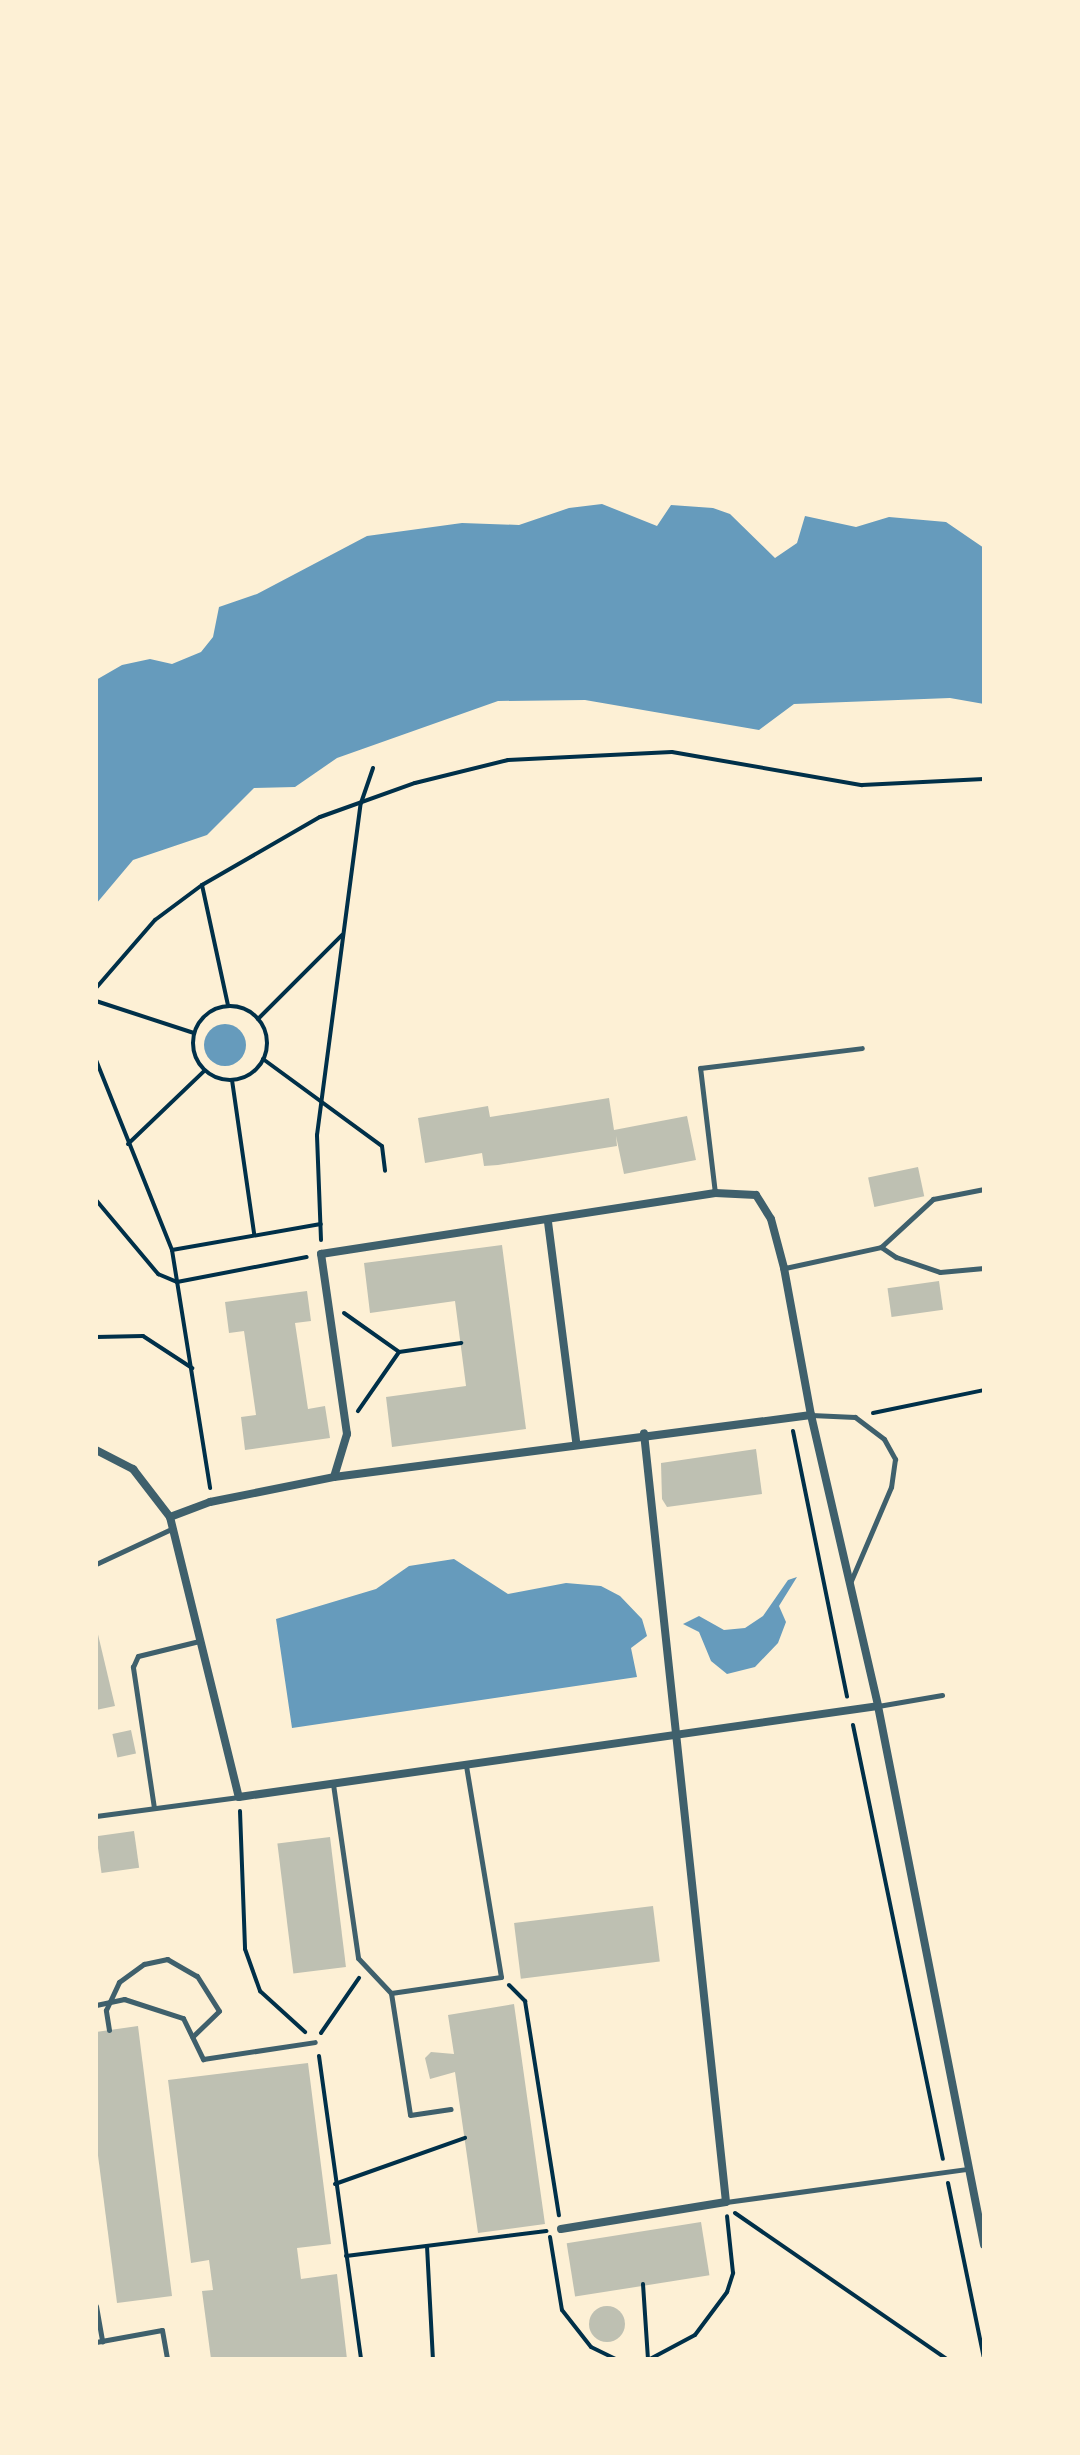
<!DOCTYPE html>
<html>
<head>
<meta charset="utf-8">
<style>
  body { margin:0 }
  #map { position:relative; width:1080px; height:2455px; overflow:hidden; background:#fdf0d5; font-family:Arial,sans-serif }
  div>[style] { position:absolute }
  .water>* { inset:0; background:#669bbc }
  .round { border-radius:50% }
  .building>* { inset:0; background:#bec0b2; transform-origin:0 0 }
  .path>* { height:4px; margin:-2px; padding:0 2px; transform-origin:2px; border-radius:2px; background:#003049 }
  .path>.ring { margin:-2px; padding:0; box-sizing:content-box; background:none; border:4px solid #003049; border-radius:50% }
  .service>* { height:5px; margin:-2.5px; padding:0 2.5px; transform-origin:2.5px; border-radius:2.5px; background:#3f606c }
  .minor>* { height:8px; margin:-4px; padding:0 4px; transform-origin:4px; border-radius:4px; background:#3f606c }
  span { translate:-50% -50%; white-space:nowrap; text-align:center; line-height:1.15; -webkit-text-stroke:6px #fdf0d5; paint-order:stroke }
  .frame { position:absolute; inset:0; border:98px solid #fdf0d5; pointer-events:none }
</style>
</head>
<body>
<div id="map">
  <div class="water">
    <div style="clip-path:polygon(602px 504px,657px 526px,671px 505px,713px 508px,730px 514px,775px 558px,797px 543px,805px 516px,856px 527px,889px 517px,946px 522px,984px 548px,984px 704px,950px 698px,794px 704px,759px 730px,585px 700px,498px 701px,337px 758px,295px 787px,254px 788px,207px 835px,133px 860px,96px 904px,96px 680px,122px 665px,150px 659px,172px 664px,201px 652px,213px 637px,219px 607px,257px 594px,367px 536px,462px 523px,519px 525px,569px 508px)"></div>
    <div class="round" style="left:204px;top:1024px;width:42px;height:42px"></div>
    <div style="clip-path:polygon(454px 1559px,508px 1594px,566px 1583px,601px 1586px,620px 1596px,642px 1619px,647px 1636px,631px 1648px,637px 1677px,292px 1728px,276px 1619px,376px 1589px,409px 1566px)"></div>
    <div style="clip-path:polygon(797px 1577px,779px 1606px,786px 1622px,778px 1643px,755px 1667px,727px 1674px,711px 1661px,699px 1632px,683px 1624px,699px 1616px,724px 1630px,745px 1628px,763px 1616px,788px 1580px)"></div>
  </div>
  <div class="building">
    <div style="clip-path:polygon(609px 1098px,614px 1130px,687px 1116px,696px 1160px,624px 1174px,616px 1136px,617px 1146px,498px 1165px,484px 1166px,482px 1153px,425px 1163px,418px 1118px,488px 1106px,490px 1117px)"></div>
    <div style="left:918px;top:1167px;width:30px;height:51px;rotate:78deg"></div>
    <div style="clip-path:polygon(502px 1245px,526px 1429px,392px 1447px,386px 1397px,466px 1386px,455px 1301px,370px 1313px,364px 1263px)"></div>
    <div style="left:939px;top:1281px;width:29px;height:52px;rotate:82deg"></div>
    <div style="clip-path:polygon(307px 1291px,311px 1321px,295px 1323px,308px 1409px,325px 1406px,330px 1438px,245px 1450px,241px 1417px,256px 1415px,244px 1331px,229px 1333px,225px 1302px)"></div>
    <div style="clip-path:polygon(756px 1449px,762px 1494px,667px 1507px,662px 1499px,661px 1463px)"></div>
    <div style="clip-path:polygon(96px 1626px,115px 1706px,96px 1710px)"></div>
    <div style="left:131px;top:1730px;width:24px;height:19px;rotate:78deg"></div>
    <div style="left:134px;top:1831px;width:37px;height:38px;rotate:82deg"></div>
    <div style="left:330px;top:1837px;width:131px;height:53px;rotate:83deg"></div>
    <div style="left:653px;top:1906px;width:56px;height:140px;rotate:83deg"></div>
    <div style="clip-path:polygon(514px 2004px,545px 2224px,478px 2233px,455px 2072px,430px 2079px,425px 2058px,431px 2052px,454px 2054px,448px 2015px)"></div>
    <div style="clip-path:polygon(138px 2026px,172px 2296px,117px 2303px,96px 2140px,96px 2032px)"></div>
    <div style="clip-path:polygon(308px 2063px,331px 2244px,297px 2248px,301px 2279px,337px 2274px,347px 2359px,211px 2359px,202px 2291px,213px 2290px,209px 2260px,191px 2263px,168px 2080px)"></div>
    <div style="left:701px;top:2222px;width:54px;height:136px;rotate:81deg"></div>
    <div class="round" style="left:589px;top:2306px;width:36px;height:36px"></div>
  </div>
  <div class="path">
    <div style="left:202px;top:885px;width:123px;rotate:77.8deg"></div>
    <div style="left:96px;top:988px;width:90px;rotate:-49.1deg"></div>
    <div style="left:155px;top:920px;width:59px;rotate:-36.7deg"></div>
    <div style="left:202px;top:885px;width:136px;rotate:-30deg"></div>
    <div style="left:320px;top:817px;width:101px;rotate:-19.7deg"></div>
    <div style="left:415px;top:783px;width:96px;rotate:-13.9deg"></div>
    <div style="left:508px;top:760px;width:164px;rotate:-2.8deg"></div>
    <div style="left:672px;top:752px;width:193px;rotate:9.9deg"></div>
    <div style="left:862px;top:785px;width:122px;rotate:-2.8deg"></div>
    <div style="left:96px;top:1001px;width:103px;rotate:18.1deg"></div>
    <div class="ring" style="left:193px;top:1006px;width:70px;height:70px"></div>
    <div style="left:258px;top:1019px;width:119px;rotate:-45deg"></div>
    <div style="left:263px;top:1059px;width:147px;rotate:36.2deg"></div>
    <div style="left:382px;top:1146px;width:25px;rotate:83deg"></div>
    <div style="left:96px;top:1060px;width:205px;rotate:68.2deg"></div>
    <div style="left:172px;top:1250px;width:241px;rotate:80.9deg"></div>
    <div style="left:232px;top:1080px;width:155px;rotate:81.8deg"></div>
    <div style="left:128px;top:1144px;width:105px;rotate:-43.8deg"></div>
    <div style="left:96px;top:1200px;width:97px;rotate:50deg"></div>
    <div style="left:158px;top:1274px;width:21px;rotate:23deg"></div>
    <div style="left:177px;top:1282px;width:132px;rotate:-10.9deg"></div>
    <div style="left:321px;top:1240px;width:105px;rotate:-92.2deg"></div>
    <div style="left:317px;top:1135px;width:335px;rotate:-82.5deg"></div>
    <div style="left:361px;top:803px;width:37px;rotate:-71deg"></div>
    <div style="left:172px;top:1250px;width:151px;rotate:-9.9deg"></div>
    <div style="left:344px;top:1313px;width:67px;rotate:35.3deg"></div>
    <div style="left:399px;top:1352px;width:72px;rotate:124.8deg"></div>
    <div style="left:96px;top:1337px;width:47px;rotate:-1.2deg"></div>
    <div style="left:143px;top:1336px;width:59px;rotate:33.1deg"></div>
    <div style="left:399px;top:1352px;width:63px;rotate:-8.3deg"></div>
    <div style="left:873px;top:1413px;width:113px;rotate:-11.7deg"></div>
    <div style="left:793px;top:1431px;width:271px;rotate:78.5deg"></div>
    <div style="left:853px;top:1725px;width:443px;rotate:78.3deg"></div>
    <div style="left:240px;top:1811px;width:138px;rotate:87.9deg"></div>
    <div style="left:245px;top:1949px;width:45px;rotate:70.3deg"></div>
    <div style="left:260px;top:1991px;width:61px;rotate:42.3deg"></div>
    <div style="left:509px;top:1985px;width:23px;rotate:45deg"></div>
    <div style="left:525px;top:2001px;width:217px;rotate:81deg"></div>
    <div style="left:321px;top:2033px;width:67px;rotate:-55.4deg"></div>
    <div style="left:319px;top:2056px;width:306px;rotate:82.1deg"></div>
    <div style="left:948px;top:2183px;width:180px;rotate:78.4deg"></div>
    <div style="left:335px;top:2184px;width:138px;rotate:-19.5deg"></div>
    <div style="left:735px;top:2213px;width:257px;rotate:34.6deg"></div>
    <div style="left:550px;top:2237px;width:74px;rotate:80.7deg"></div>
    <div style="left:562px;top:2310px;width:47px;rotate:51.9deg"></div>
    <div style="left:591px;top:2347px;width:28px;rotate:26deg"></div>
    <div style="left:427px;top:2246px;width:113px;rotate:87deg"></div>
    <div style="left:346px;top:2256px;width:202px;rotate:-7.1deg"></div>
    <div style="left:643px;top:2284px;width:75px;rotate:86.2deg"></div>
    <div style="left:650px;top:2359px;width:51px;rotate:-28.1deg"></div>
    <div style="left:695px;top:2335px;width:54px;rotate:-53.3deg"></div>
    <div style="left:727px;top:2292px;width:20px;rotate:-72deg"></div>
    <div style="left:733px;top:2273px;width:57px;rotate:-96deg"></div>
  </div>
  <div class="service">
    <div style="left:715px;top:1193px;width:126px;rotate:-96.8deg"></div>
    <div style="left:700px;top:1068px;width:163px;rotate:-7deg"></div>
    <div style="left:881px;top:1247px;width:18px;rotate:34deg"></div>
    <div style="left:896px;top:1257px;width:46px;rotate:18.8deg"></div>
    <div style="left:940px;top:1272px;width:44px;rotate:-5.2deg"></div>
    <div style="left:785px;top:1268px;width:98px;rotate:-12.3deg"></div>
    <div style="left:881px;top:1247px;width:71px;rotate:-42.7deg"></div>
    <div style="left:933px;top:1199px;width:52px;rotate:-11.1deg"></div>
    <div style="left:811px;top:1415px;width:44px;rotate:2.6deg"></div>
    <div style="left:855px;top:1417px;width:36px;rotate:37deg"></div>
    <div style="left:884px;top:1439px;width:23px;rotate:61deg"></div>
    <div style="left:895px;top:1459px;width:28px;rotate:98deg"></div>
    <div style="left:891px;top:1487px;width:102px;rotate:113.1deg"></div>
    <div style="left:96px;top:1564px;width:83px;rotate:-25deg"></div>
    <div style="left:878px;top:1706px;width:65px;rotate:-9.8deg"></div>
    <div style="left:333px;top:1784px;width:176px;rotate:81.8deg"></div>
    <div style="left:358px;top:1958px;width:48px;rotate:46.7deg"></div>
    <div style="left:391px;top:1993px;width:123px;rotate:81.1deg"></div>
    <div style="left:410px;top:2115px;width:41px;rotate:-8.3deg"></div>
    <div style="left:154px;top:1808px;width:143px;rotate:-98.5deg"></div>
    <div style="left:133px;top:1667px;width:12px;rotate:-66deg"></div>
    <div style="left:138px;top:1656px;width:63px;rotate:-13.8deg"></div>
    <div style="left:96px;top:1816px;width:144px;rotate:-7.6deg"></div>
    <div style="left:391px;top:1993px;width:111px;rotate:-8.3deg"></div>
    <div style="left:501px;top:1977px;width:214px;rotate:-99.4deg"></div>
    <div style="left:96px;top:2005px;width:29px;rotate:-12deg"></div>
    <div style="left:124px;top:1999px;width:62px;rotate:17.9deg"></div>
    <div style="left:183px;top:2018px;width:46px;rotate:64deg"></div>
    <div style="left:203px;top:2059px;width:113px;rotate:-8.6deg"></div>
    <div style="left:109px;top:2030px;width:20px;rotate:-99deg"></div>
    <div style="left:106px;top:2010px;width:31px;rotate:-65deg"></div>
    <div style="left:119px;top:1982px;width:31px;rotate:-36deg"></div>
    <div style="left:144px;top:1964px;width:24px;rotate:-12deg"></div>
    <div style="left:167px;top:1959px;width:34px;rotate:30deg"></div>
    <div style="left:197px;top:1976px;width:41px;rotate:57.8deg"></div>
    <div style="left:219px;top:2011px;width:37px;rotate:136deg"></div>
    <div style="left:726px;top:2202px;width:244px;rotate:-7.8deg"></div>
    <div style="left:96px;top:2306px;width:36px;rotate:80deg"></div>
    <div style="left:96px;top:2342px;width:67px;rotate:-10.3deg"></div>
    <div style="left:162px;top:2330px;width:29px;rotate:80deg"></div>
  </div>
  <div class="minor">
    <div style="left:548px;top:1222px;width:222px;rotate:82.7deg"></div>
    <div style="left:96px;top:1450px;width:42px;rotate:27.2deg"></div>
    <div style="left:133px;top:1469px;width:61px;rotate:52.4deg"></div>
    <div style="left:170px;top:1517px;width:288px;rotate:76.2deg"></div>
    <div style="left:239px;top:1797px;width:645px;rotate:-8.1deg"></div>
    <div style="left:334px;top:1477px;width:45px;rotate:-73.2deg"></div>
    <div style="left:347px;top:1434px;width:182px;rotate:-98.2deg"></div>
    <div style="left:321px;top:1254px;width:399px;rotate:-8.8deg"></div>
    <div style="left:715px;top:1193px;width:41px;rotate:2.8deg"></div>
    <div style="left:756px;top:1195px;width:28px;rotate:58deg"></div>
    <div style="left:771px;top:1219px;width:51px;rotate:75.1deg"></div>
    <div style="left:784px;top:1268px;width:149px;rotate:79.6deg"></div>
    <div style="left:811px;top:1415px;width:299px;rotate:77deg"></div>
    <div style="left:878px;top:1706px;width:549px;rotate:78.87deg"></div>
    <div style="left:170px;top:1517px;width:43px;rotate:-20.6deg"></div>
    <div style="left:210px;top:1502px;width:126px;rotate:-11.4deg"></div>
    <div style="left:334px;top:1477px;width:481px;rotate:-7.4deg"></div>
    <div style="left:561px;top:2229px;width:167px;rotate:-9.3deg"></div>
    <div style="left:726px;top:2202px;width:773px;rotate:-96.09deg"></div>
  </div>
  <div class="frame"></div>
</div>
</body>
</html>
